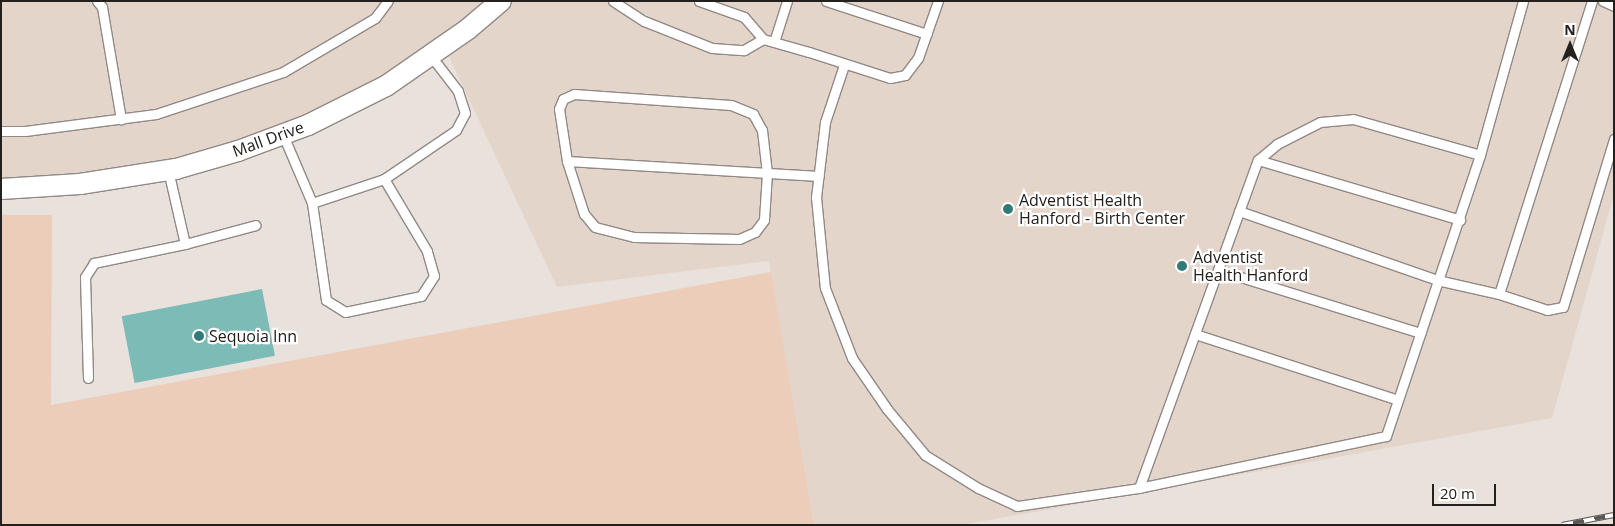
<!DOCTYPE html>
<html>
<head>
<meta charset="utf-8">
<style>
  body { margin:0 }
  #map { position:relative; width:1615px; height:526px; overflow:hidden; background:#e9e1dc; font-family:"Open Sans",sans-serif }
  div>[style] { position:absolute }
  .built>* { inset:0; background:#e4d5cb }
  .green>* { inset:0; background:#eccdb9 }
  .building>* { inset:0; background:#7dbbb7; transform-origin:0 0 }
  .roads { filter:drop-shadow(1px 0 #918985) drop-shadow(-1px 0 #918985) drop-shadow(0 1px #918985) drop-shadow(0 -1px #918985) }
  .service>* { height:9px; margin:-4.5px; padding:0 4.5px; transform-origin:4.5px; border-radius:4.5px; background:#fff }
  .tertiary>* { height:20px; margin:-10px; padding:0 10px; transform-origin:10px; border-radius:10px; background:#fff }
  .rail>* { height:5.5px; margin-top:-2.75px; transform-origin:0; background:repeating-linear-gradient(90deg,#fff 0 11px,#5b5754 0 22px); box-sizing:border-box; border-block:1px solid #5b5754 }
  .dots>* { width:14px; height:14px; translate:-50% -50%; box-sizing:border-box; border:2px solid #fff; border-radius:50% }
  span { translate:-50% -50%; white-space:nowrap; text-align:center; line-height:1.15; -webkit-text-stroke:4.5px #fff; paint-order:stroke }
  .street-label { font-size:16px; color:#23201e }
  .poi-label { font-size:16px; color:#23201e }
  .left { translate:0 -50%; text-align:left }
  .frame { position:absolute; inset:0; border:2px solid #23201e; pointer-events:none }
  .north { position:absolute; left:1545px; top:20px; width:50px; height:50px; -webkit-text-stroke:4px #fff; paint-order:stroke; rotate:0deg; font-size:14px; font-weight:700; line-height:20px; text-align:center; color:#23201e }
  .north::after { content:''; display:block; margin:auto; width:18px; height:22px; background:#23201e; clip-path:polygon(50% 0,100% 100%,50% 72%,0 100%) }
  .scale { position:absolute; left:1432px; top:484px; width:64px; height:22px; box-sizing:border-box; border:2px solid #23201e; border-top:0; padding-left:6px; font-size:15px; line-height:18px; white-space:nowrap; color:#23201e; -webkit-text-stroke:4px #fff; paint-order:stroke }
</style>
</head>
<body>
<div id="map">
  <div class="built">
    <div style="clip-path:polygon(1px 1px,1614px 1px,1614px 194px,1552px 418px,962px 525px,814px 525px,769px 261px,557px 287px,444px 46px,238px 151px,1px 189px)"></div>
  </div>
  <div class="green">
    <div style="clip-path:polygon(1px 215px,52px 215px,51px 405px,771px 272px,814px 525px,1px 525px)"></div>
  </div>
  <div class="building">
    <div style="left:262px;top:289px;width:68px;height:143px;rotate:79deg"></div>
  </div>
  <div class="roads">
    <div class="service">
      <div style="left:97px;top:1px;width:8px;rotate:50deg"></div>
      <div style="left:102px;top:7px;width:114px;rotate:80.4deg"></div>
      <div style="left:613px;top:1px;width:37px;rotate:33deg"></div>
      <div style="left:644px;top:21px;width:73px;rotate:21.7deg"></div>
      <div style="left:712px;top:48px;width:32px;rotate:4deg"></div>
      <div style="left:744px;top:50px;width:22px;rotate:-30deg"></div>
      <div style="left:699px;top:1px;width:48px;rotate:19.6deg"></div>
      <div style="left:744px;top:17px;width:29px;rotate:49deg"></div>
      <div style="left:763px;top:39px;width:48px;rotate:15.8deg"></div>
      <div style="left:809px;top:52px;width:85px;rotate:17.8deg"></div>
      <div style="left:890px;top:78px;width:15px;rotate:-11deg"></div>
      <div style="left:905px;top:75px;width:21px;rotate:-53deg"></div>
      <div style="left:918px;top:58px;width:60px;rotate:-70.7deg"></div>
      <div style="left:826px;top:1px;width:106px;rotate:18.1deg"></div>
      <div style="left:1603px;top:1px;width:12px;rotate:24deg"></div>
      <div style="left:774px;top:42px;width:43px;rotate:-72.4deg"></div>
      <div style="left:844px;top:65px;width:60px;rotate:108.4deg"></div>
      <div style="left:825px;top:122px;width:76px;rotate:96.8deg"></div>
      <div style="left:816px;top:197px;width:91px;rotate:84.4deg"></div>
      <div style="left:825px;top:288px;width:75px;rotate:68.9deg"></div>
      <div style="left:852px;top:358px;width:62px;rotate:55.5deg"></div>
      <div style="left:887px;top:409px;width:60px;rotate:50.4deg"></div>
      <div style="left:925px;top:455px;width:62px;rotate:31.9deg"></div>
      <div style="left:978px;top:488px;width:43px;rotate:24.8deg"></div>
      <div style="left:1017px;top:506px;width:123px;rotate:-8.4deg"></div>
      <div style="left:1139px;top:488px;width:252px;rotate:-11.9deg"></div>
      <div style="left:1386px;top:436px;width:296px;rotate:-71.5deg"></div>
      <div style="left:1480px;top:155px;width:160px;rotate:-74.4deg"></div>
      <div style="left:574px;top:94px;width:157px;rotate:4deg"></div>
      <div style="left:731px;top:105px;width:24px;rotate:22deg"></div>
      <div style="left:753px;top:114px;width:18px;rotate:61deg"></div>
      <div style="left:762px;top:130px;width:43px;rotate:83.4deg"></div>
      <div style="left:767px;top:173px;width:47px;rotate:93.7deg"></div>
      <div style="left:764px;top:220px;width:15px;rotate:127deg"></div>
      <div style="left:755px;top:232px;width:17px;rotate:156deg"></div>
      <div style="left:739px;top:239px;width:105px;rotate:-178.9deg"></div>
      <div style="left:634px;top:237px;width:40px;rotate:-165.6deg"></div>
      <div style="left:595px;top:227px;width:17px;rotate:-130deg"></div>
      <div style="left:584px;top:214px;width:56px;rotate:-107.8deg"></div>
      <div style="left:567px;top:161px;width:53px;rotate:-98.7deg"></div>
      <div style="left:559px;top:109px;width:11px;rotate:-68deg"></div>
      <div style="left:563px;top:99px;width:12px;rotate:-24deg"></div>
      <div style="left:1px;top:131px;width:24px"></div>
      <div style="left:25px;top:131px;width:132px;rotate:-7.4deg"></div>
      <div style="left:156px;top:114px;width:134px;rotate:-18.3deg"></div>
      <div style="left:283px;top:72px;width:107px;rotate:-30.4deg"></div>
      <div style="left:375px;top:18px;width:21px;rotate:-53deg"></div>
      <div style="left:283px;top:135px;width:74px;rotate:66.9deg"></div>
      <div style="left:312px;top:203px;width:76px;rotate:-18.4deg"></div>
      <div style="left:384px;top:179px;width:87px;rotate:-34.2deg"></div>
      <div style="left:456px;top:130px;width:19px;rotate:-62deg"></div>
      <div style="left:465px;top:113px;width:23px;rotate:-108deg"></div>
      <div style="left:458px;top:91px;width:44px;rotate:-127.6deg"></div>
      <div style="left:1258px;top:160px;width:211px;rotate:16.5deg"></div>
      <div style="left:567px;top:161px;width:252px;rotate:3.4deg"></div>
      <div style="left:168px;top:170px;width:76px;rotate:77.1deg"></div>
      <div style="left:185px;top:244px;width:73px;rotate:-15deg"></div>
      <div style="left:312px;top:203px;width:98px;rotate:81.8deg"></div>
      <div style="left:326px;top:300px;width:22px;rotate:32deg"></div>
      <div style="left:345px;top:312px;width:78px;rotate:-11.9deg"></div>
      <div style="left:421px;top:296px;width:24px;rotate:-57deg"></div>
      <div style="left:434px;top:276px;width:26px;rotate:-106deg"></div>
      <div style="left:427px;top:251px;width:84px;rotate:-120.8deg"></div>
      <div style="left:1239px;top:211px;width:210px;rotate:19.2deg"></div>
      <div style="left:1437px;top:280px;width:64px;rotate:12.7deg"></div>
      <div style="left:1499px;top:294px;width:51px;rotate:18.4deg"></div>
      <div style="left:1547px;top:310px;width:16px;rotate:-11deg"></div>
      <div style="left:1563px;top:307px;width:176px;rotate:-73.1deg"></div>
      <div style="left:1218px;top:270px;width:212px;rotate:17.3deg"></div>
      <div style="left:1499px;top:294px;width:307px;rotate:-72.4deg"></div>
      <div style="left:1195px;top:334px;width:213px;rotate:18deg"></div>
      <div style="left:88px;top:378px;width:101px;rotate:-91.7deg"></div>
      <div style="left:85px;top:277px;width:17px;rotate:-57deg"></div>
      <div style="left:94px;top:263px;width:93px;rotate:-11.8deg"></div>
      <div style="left:1139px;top:488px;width:349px;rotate:-70.1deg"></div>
      <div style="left:1258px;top:160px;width:25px;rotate:-40deg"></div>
      <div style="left:1277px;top:144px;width:48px;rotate:-27.1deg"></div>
      <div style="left:1320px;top:122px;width:33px;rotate:-5deg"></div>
      <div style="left:1353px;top:119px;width:132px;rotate:15.8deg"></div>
    </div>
    <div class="tertiary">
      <div style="left:1px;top:189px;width:79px;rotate:-3.6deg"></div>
      <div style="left:80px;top:184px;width:97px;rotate:-8.9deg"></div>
      <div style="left:176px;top:169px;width:65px;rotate:-16.2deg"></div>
      <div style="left:238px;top:151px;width:75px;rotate:-20.4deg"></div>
      <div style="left:308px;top:125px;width:87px;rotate:-26.6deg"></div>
      <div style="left:386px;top:86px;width:100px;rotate:-34.8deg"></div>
      <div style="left:468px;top:29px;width:43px;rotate:-40.3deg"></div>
    </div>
  </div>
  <div class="rail">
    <div style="left:1562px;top:525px;width:53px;rotate:-10.9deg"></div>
  </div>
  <div class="dots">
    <div style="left:1008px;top:209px;background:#317a76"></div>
    <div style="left:1182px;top:266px;background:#317a76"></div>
    <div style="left:199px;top:336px;background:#317a76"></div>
  </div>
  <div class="street-label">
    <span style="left:268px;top:139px;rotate:-20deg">Mall Drive</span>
  </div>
  <div class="poi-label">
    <span class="left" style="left:1019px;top:209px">Adventist Health<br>Hanford - Birth Center</span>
    <span class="left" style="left:1193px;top:266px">Adventist<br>Health Hanford</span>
    <span class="left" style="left:209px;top:336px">Sequoia Inn</span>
  </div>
  <div class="frame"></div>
  <div class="north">N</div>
  <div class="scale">20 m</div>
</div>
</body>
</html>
